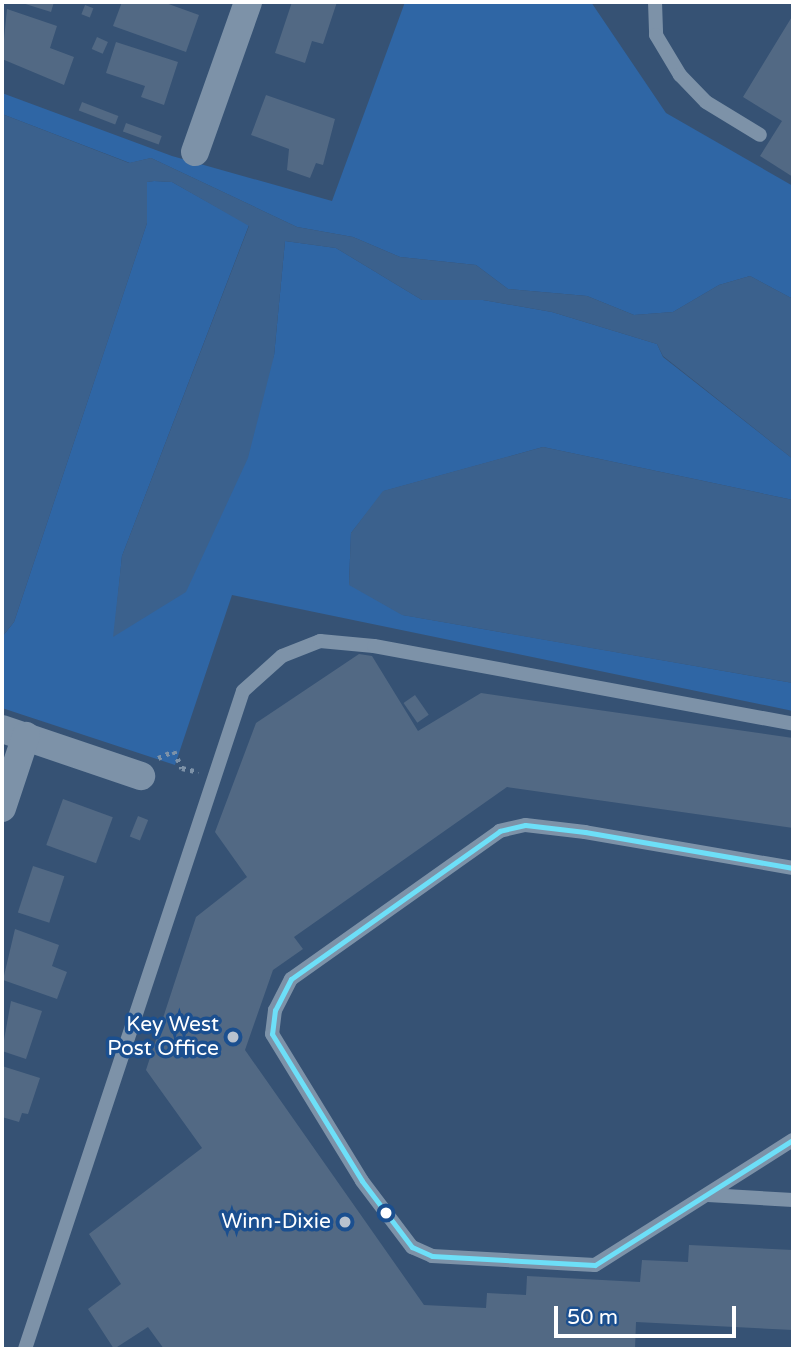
<!DOCTYPE html>
<html>
<head>
<meta charset="utf-8">
<style>
  body { margin:0 }
  #map { position:relative; width:795px; height:1351px; overflow:hidden; background:#365274; font-family:"Varela Round",sans-serif }
  div>[style] { position:absolute }
  .green>* { inset:0; background:#2f66a5 }
  .water>* { inset:0; background:#3b618d }
  .building>* { inset:0; background:#526984; transform-origin:0 0 }
  .path>* { height:4.5px; margin-top:-2.25px; transform-origin:0; background:repeating-linear-gradient(90deg,#7d92a8 0 3.5px,transparent 0 8.5px) }
  .lane>* { height:14px; margin:-7px; padding:0 7px; transform-origin:7px; border-radius:7px; background:#7d92a8 }
  .street>* { height:28px; margin:-14px; padding:0 14px; transform-origin:14px; border-radius:14px; background:#7d92a8 }
  .bus-1>* { height:5px; margin:-2.5px; padding:0 2.5px; transform-origin:2.5px; border-radius:2.5px; background:#6ddff8 }
  .dots>* { width:19px; height:19px; translate:-50% -50%; box-sizing:border-box; border:4px solid #1b4f8f; border-radius:50% }
  span { translate:-50% -50%; white-space:nowrap; text-align:center; line-height:1.15; -webkit-text-stroke:7px #1b4f8f; paint-order:stroke }
  .poi-label { font-size:21px; color:#fff }
  .right { translate:-100% -50%; text-align:right }
  .frame { position:absolute; inset:0; border:4px solid #fff; pointer-events:none }
  .scale { position:absolute; left:554px; top:1306px; width:182px; height:32px; box-sizing:border-box; border:4px solid #fff; border-top:0; padding-left:9px; font-size:21px; line-height:24px; white-space:nowrap; color:#fff; -webkit-text-stroke:5px #1b4f8f; paint-order:stroke }
</style>
</head>
<body>
<div id="map">
  <div class="green">
    <div style="clip-path:polygon(405px 2px,591px 2px,666px 113px,793px 186px,793px 299px,750px 276px,719px 285px,673px 312px,634px 315px,587px 296px,508px 289px,476px 265px,400px 257px,353px 237px,297px 227px,151px 158px,130px 163px,2px 114px,2px 93px,172px 156px,332px 201px)"></div>
    <div style="clip-path:polygon(154px 181px,172px 182px,249px 225px,122px 556px,114px 636px,274px 356px,285px 241px,336px 248px,422px 300px,483px 300px,552px 312px,657px 344px,663px 357px,793px 459px,793px 500px,543px 447px,384px 491px,351px 533px,349px 584px,403px 615px,793px 683px,793px 711px,232px 595px,175px 765px,2px 708px,2px 637px,14px 622px,147px 223px,147px 182px)"></div>
  </div>
  <div class="water">
    <div style="clip-path:polygon(2px 114px,129px 163px,151px 158px,297px 227px,353px 237px,400px 257px,476px 265px,508px 289px,587px 296px,634px 315px,673px 312px,719px 285px,750px 276px,793px 299px,793px 459px,663px 356px,657px 344px,552px 312px,483px 300px,422px 300px,336px 248px,285px 241px,274px 356px,248px 458px,186px 592px,113px 637px,122px 556px,249px 226px,172px 182px,154px 181px,147px 182px,147px 223px,14px 622px,2px 637px)"></div>
    <div style="clip-path:polygon(543px 447px,793px 500px,793px 683px,402px 615px,349px 585px,351px 533px,383px 491px)"></div>
  </div>
  <div class="building">
    <div style="clip-path:polygon(19px 2px,54px 2px,51px 12px)"></div>
    <div style="clip-path:polygon(122px 2px,163px 2px,199px 15px,186px 52px,113px 26px)"></div>
    <div style="clip-path:polygon(292px 2px,337px 2px,323px 44px,312px 41px,305px 63px,275px 53px)"></div>
    <div style="left:85px;top:5px;width:9px;height:10px;rotate:21deg"></div>
    <div style="clip-path:polygon(7px 9px,57px 26px,50px 48px,74px 57px,64px 85px,2px 59px)"></div>
    <div style="clip-path:polygon(793px 15px,793px 177px,760px 156px,782px 121px,743px 97px)"></div>
    <div style="left:97px;top:37px;width:12px;height:13px;rotate:24deg"></div>
    <div style="clip-path:polygon(116px 42px,178px 62px,164px 105px,141px 97px,145px 86px,106px 73px)"></div>
    <div style="clip-path:polygon(266px 95px,335px 119px,323px 165px,316px 163px,310px 178px,287px 170px,289px 149px,251px 135px)"></div>
    <div style="left:82px;top:102px;width:39px;height:9px;rotate:21deg"></div>
    <div style="left:126px;top:123px;width:38px;height:9px;rotate:20deg"></div>
    <div style="clip-path:polygon(359px 654px,372px 656px,418px 731px,481px 693px,793px 738px,793px 828px,507px 787px,294px 937px,303px 949px,273px 970px,245px 1050px,424px 1305px,486px 1308px,487px 1293px,526px 1295px,527px 1276px,640px 1282px,642px 1260px,688px 1262px,689px 1245px,793px 1250px,793px 1330px,636px 1322px,635px 1349px,164px 1349px,148px 1327px,114px 1349px,88px 1309px,121px 1284px,89px 1234px,202px 1148px,146px 1070px,196px 917px,247px 877px,215px 832px,256px 723px)"></div>
    <div style="left:415px;top:695px;width:24px;height:14px;rotate:55deg"></div>
    <div style="left:63px;top:799px;width:53px;height:49px;rotate:20deg"></div>
    <div style="left:138px;top:816px;width:11px;height:22px;rotate:22deg"></div>
    <div style="left:33px;top:866px;width:33px;height:49px;rotate:18deg"></div>
    <div style="clip-path:polygon(15px 929px,59px 945px,52px 966px,67px 972px,57px 999px,3px 980px)"></div>
    <div style="clip-path:polygon(11px 1001px,42px 1011px,26px 1059px,2px 1051px)"></div>
    <div style="clip-path:polygon(2px 1066px,40px 1078px,28px 1114px,22px 1113px,19px 1122px,2px 1117px)"></div>
  </div>
  <div class="path">
    <div style="left:158px;top:758px;width:17px;rotate:-24deg"></div>
    <div style="left:174px;top:751px;width:19px;rotate:65deg"></div>
    <div style="left:182px;top:768px;width:17px;rotate:13deg"></div>
  </div>
  <div class="lane">
    <div style="left:655px;top:2px;width:33px;rotate:88deg"></div>
    <div style="left:656px;top:35px;width:47px;rotate:59deg"></div>
    <div style="left:680px;top:75px;width:37px;rotate:46deg"></div>
    <div style="left:706px;top:102px;width:63px;rotate:31.4deg"></div>
    <div style="left:793px;top:868px;width:211px;rotate:-170.2deg"></div>
    <div style="left:585px;top:832px;width:60px;rotate:-173.3deg"></div>
    <div style="left:525px;top:825px;width:26px;rotate:167deg"></div>
    <div style="left:500px;top:831px;width:256px;rotate:144.7deg"></div>
    <div style="left:291px;top:979px;width:35px;rotate:117deg"></div>
    <div style="left:275px;top:1010px;width:24px;rotate:97deg"></div>
    <div style="left:272px;top:1034px;width:172px;rotate:58.5deg"></div>
    <div style="left:362px;top:1181px;width:83px;rotate:52.9deg"></div>
    <div style="left:412px;top:1247px;width:22px;rotate:24deg"></div>
    <div style="left:432px;top:1256px;width:163px;rotate:3.2deg"></div>
    <div style="left:595px;top:1265px;width:234px;rotate:-32.3deg"></div>
    <div style="left:708px;top:1195px;width:85px;rotate:3.4deg"></div>
    <div style="left:25px;top:1349px;width:693px;rotate:-71.67deg"></div>
    <div style="left:243px;top:691px;width:52px;rotate:-41.9deg"></div>
    <div style="left:282px;top:656px;width:41px;rotate:-21.5deg"></div>
    <div style="left:320px;top:641px;width:54px;rotate:5.3deg"></div>
    <div style="left:374px;top:646px;width:426px;rotate:10.5deg"></div>
  </div>
  <div class="street">
    <div style="left:195px;top:152px;width:159px;rotate:-70.5deg"></div>
    <div style="left:2px;top:729px;width:147px;rotate:18.7deg"></div>
    <div style="left:2px;top:808px;width:76px;rotate:-71.6deg"></div>
  </div>
  <div class="bus-1">
    <div style="left:793px;top:868px;width:211px;rotate:-170.2deg"></div>
    <div style="left:585px;top:832px;width:60px;rotate:-173.3deg"></div>
    <div style="left:525px;top:825px;width:26px;rotate:167deg"></div>
    <div style="left:500px;top:831px;width:256px;rotate:144.7deg"></div>
    <div style="left:291px;top:979px;width:35px;rotate:117deg"></div>
    <div style="left:275px;top:1010px;width:24px;rotate:97deg"></div>
    <div style="left:272px;top:1034px;width:172px;rotate:58.5deg"></div>
    <div style="left:362px;top:1181px;width:83px;rotate:52.9deg"></div>
    <div style="left:412px;top:1247px;width:22px;rotate:24deg"></div>
    <div style="left:432px;top:1256px;width:163px;rotate:3.2deg"></div>
    <div style="left:595px;top:1265px;width:234px;rotate:-32.3deg"></div>
  </div>
  <div class="dots">
    <div style="left:233px;top:1037px;background:#b9c2ce"></div>
    <div style="left:386px;top:1213px;background:#fff"></div>
    <div style="left:345px;top:1222px;background:#b9c2ce"></div>
  </div>
  <div class="poi-label">
    <span class="right" style="left:219px;top:1037px">Key West<br>Post Office</span>
    <span class="right" style="left:331px;top:1222px">Winn-Dixie</span>
  </div>
  <div class="frame"></div>
  <div class="scale">50 m</div>
</div>
</body>
</html>
